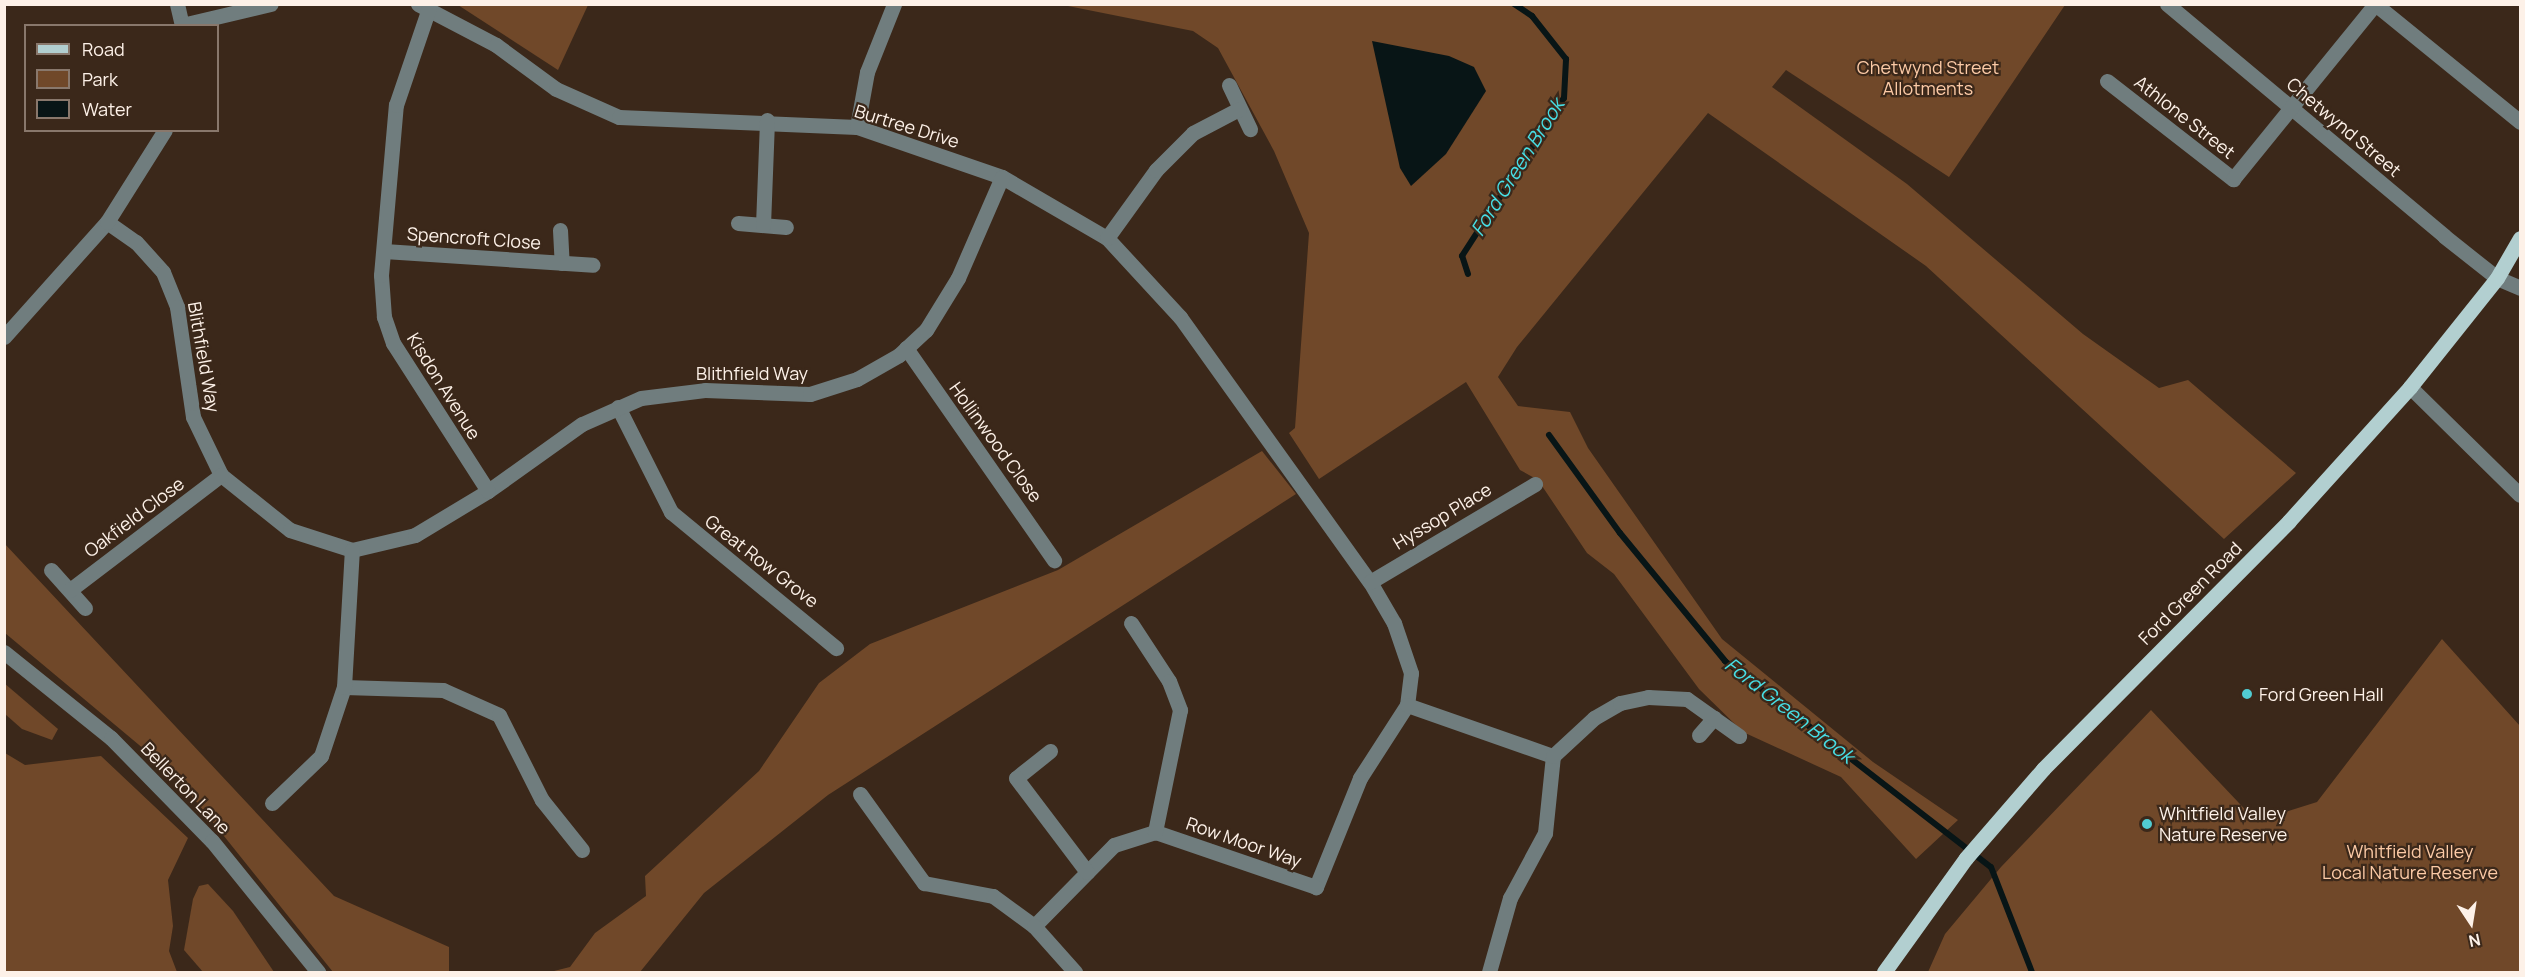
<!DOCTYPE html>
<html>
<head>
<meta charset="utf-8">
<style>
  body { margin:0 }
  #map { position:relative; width:2525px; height:977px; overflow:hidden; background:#3b281a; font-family:Manrope,sans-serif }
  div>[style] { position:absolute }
  .green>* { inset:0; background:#704829 }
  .water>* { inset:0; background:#081516 }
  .stream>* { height:6px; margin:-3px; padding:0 3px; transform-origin:3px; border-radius:3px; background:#081516 }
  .minor>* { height:15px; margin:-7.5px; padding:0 7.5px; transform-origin:7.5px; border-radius:7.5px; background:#707d7e }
  .major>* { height:15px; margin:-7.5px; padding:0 7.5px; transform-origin:7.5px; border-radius:7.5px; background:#b2cfd0 }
  .dots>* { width:16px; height:16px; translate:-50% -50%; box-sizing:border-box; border:3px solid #3b281a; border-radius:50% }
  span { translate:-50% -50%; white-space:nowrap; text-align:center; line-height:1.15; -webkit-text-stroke:4.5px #3b281a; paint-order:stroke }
  .park-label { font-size:18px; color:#fccaa6 }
  .street-label { font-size:18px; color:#fdf1e8 }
  .poi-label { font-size:18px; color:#fdf1e8 }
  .left { translate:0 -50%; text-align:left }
  .water-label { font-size:20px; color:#47dee5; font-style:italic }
  .frame { position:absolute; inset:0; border:6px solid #fdf1e8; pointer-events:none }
  .legend { position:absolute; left:24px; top:24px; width:195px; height:108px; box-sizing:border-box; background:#3b281a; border:2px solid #89786c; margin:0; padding:8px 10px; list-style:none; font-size:18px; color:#fdf1e8 }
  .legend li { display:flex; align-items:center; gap:12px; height:30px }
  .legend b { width:30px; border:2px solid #89786c }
  .north { position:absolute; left:2441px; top:893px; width:60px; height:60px; -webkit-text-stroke:4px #3b281a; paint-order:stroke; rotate:168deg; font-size:16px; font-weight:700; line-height:24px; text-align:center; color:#fdf1e8 }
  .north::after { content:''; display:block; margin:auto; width:21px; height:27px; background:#fdf1e8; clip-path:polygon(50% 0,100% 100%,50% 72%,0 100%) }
</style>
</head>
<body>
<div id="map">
  <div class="green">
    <div style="clip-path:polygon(458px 5px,588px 5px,558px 70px)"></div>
    <div style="clip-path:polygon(1063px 5px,2065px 5px,1949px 177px,1786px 70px,1772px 87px,1907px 184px,2083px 334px,2159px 388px,2188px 380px,2296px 473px,2224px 539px,1926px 266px,1708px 113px,1517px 347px,1498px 377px,1518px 406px,1570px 412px,1588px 448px,1722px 639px,1873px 762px,1958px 820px,1916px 859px,1841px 777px,1743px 732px,1699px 689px,1614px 574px,1587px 553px,1538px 480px,1520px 470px,1466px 382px,1319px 479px,1289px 433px,1295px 428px,1309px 233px,1274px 151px,1218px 48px,1193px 31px)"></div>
    <div style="clip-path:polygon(1262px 451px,1296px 494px,828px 795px,704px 893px,640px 972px,550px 972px,570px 967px,595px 933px,646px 896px,645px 876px,759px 771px,819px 683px,870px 644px,1058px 570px)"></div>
    <div style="clip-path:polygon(4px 543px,334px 896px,449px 947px,449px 972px,333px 972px,175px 775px,5px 633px)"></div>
    <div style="clip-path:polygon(2442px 639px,2520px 726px,2520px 972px,1928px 972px,1945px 934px,2001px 867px,2151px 710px,2256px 821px,2317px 802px)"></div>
    <div style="clip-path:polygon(4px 683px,58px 729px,52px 740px,22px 729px,5px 714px)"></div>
    <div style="clip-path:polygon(5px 753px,25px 765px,101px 756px,188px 838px,168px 880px,173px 926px,169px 951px,177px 972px,5px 972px)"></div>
    <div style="clip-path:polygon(208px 884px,233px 911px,274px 972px,203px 972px,184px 950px,193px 899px,199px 886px)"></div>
  </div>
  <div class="water">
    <div style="clip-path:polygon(1372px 41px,1449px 56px,1474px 67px,1486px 91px,1446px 154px,1411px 186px,1400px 168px)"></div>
  </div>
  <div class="stream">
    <div style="left:1468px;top:274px;width:19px;rotate:-108deg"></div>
    <div style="left:1462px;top:256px;width:188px;rotate:-57.2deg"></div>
    <div style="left:1564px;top:98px;width:39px;rotate:-87deg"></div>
    <div style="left:1566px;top:59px;width:55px;rotate:-128.3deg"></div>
    <div style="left:1532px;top:16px;width:22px;rotate:-146deg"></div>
    <div style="left:1549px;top:435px;width:121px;rotate:54.1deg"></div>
    <div style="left:1620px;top:533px;width:166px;rotate:50.6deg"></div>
    <div style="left:1725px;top:661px;width:336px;rotate:37.8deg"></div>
    <div style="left:1991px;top:867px;width:113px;rotate:68.7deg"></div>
  </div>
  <div class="minor">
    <div style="left:177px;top:4px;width:23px;rotate:77deg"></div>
    <div style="left:418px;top:4px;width:88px;rotate:27.7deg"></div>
    <div style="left:496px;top:45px;width:74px;rotate:36.3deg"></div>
    <div style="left:556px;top:89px;width:69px;rotate:24deg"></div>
    <div style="left:619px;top:117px;width:238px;rotate:2.4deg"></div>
    <div style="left:857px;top:127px;width:153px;rotate:19deg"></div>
    <div style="left:1002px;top:177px;width:121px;rotate:30.2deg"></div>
    <div style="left:1107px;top:238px;width:108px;rotate:47.3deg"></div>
    <div style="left:1180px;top:317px;width:326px;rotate:54.4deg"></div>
    <div style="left:1370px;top:582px;width:48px;rotate:59.7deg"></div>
    <div style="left:1394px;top:623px;width:53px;rotate:71.2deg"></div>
    <div style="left:1411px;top:673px;width:32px;rotate:97deg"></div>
    <div style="left:1407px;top:705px;width:87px;rotate:122.8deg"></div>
    <div style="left:1360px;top:778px;width:118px;rotate:112deg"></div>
    <div style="left:1316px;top:887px;width:170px;rotate:-161.1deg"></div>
    <div style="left:1155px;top:832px;width:43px;rotate:162.4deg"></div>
    <div style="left:1114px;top:845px;width:114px;rotate:134.6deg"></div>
    <div style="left:2167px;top:4px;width:361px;rotate:39.9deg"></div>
    <div style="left:2444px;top:236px;width:68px;rotate:38.4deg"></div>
    <div style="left:2497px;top:278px;width:25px;rotate:23deg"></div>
    <div style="left:2375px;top:4px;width:187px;rotate:39.1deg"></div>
    <div style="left:182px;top:25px;width:91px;rotate:-13.3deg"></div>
    <div style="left:2107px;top:81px;width:160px;rotate:37.9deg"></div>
    <div style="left:2233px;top:179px;width:225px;rotate:-50.9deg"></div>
    <div style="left:1229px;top:85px;width:49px;rotate:64.5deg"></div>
    <div style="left:857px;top:127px;width:56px;rotate:-79.7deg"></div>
    <div style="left:867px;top:72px;width:73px;rotate:-68.3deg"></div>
    <div style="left:107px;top:222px;width:35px;rotate:35deg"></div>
    <div style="left:136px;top:242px;width:40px;rotate:48deg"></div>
    <div style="left:163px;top:272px;width:38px;rotate:68deg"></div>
    <div style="left:177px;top:307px;width:111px;rotate:81.7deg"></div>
    <div style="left:193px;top:417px;width:64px;rotate:64.2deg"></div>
    <div style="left:221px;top:475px;width:88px;rotate:38.6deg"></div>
    <div style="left:290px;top:530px;width:65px;rotate:17.9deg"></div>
    <div style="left:738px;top:223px;width:48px;rotate:4.8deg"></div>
    <div style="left:763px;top:225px;width:105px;rotate:-87.8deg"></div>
    <div style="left:560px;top:230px;width:33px;rotate:87deg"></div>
    <div style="left:1107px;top:238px;width:84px;rotate:-54.2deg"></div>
    <div style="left:1156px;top:170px;width:52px;rotate:-45deg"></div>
    <div style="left:1193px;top:133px;width:52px;rotate:-27.6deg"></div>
    <div style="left:384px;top:251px;width:209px;rotate:3.8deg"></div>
    <div style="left:4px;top:337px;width:154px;rotate:-48.2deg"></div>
    <div style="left:107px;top:222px;width:109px;rotate:-57.8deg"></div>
    <div style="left:906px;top:348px;width:259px;rotate:55.1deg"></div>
    <div style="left:2410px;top:387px;width:154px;rotate:44.5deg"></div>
    <div style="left:618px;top:407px;width:118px;rotate:63.2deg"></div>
    <div style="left:671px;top:512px;width:214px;rotate:39.5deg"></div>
    <div style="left:488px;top:491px;width:115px;rotate:-35.5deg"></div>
    <div style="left:582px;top:424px;width:64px;rotate:-23.8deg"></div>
    <div style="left:641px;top:398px;width:64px;rotate:-7.1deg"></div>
    <div style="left:705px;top:390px;width:105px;rotate:2.2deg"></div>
    <div style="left:810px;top:394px;width:49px;rotate:-17.7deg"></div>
    <div style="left:857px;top:379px;width:48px;rotate:-29.7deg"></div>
    <div style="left:899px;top:355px;width:37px;rotate:-43deg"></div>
    <div style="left:926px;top:330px;width:61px;rotate:-58.4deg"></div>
    <div style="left:958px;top:278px;width:110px;rotate:-66.5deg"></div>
    <div style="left:352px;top:550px;width:65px;rotate:-13.4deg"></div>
    <div style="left:415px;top:535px;width:85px;rotate:-31.1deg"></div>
    <div style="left:488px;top:491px;width:176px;rotate:-122.7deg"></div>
    <div style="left:393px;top:343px;width:28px;rotate:-109deg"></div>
    <div style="left:384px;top:317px;width:42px;rotate:-94.1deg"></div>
    <div style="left:381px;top:275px;width:171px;rotate:-85deg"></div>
    <div style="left:396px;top:105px;width:102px;rotate:-71.2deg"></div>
    <div style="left:51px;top:570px;width:51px;rotate:48.2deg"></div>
    <div style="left:1370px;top:582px;width:192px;rotate:-30.7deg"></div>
    <div style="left:70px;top:590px;width:190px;rotate:-37.3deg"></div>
    <div style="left:1131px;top:623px;width:69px;rotate:56.8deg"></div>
    <div style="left:1169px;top:681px;width:31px;rotate:69deg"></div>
    <div style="left:1180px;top:710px;width:125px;rotate:101.6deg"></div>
    <div style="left:4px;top:652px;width:137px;rotate:38.8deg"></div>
    <div style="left:111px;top:738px;width:144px;rotate:45.6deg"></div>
    <div style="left:212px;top:841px;width:169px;rotate:51deg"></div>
    <div style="left:344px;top:687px;width:99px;rotate:1.7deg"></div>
    <div style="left:443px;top:690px;width:61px;rotate:24.1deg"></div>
    <div style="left:499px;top:715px;width:95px;rotate:63.2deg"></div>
    <div style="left:542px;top:800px;width:64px;rotate:51.3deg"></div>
    <div style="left:1407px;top:705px;width:155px;rotate:19.3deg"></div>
    <div style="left:1699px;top:735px;width:23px;rotate:-49deg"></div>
    <div style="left:1050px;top:751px;width:43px;rotate:141.5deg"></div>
    <div style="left:1016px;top:778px;width:118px;rotate:52.9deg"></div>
    <div style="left:860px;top:794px;width:110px;rotate:54.3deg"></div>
    <div style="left:924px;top:883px;width:70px;rotate:10.7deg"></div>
    <div style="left:993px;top:896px;width:51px;rotate:36.2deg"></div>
    <div style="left:1034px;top:926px;width:62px;rotate:48.3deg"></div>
    <div style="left:272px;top:803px;width:68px;rotate:-43.8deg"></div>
    <div style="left:321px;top:756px;width:73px;rotate:-71.6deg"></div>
    <div style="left:344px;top:687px;width:137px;rotate:-86.7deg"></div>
    <div style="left:1489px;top:972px;width:77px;rotate:-74.2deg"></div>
    <div style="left:1510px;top:898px;width:74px;rotate:-61.7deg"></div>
    <div style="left:1545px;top:833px;width:77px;rotate:-84.1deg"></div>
    <div style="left:1553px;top:756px;width:56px;rotate:-42.8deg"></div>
    <div style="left:1594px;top:718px;width:30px;rotate:-30deg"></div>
    <div style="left:1620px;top:703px;width:29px;rotate:-12deg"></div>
    <div style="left:1648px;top:697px;width:39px;rotate:3deg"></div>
    <div style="left:1687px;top:699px;width:64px;rotate:35.4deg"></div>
  </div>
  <div class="major">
    <div style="left:1884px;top:972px;width:140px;rotate:-54.3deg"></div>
    <div style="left:1966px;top:858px;width:118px;rotate:-49.1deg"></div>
    <div style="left:2043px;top:769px;width:349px;rotate:-45.2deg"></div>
    <div style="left:2289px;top:521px;width:181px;rotate:-47.9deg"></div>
    <div style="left:2410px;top:387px;width:139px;rotate:-51.4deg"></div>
    <div style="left:2497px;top:278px;width:46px;rotate:-60.1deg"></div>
  </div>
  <div class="dots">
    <div style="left:2247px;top:694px;background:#51ccd2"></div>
    <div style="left:2147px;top:824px;background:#51ccd2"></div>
  </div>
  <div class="park-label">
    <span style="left:1928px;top:78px">Chetwynd Street<br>Allotments</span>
    <span style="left:2410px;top:862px">Whitfield Valley<br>Local Nature Reserve</span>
  </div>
  <div class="street-label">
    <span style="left:2185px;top:117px;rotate:38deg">Athlone Street</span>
    <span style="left:907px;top:126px;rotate:17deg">Burtree Drive</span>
    <span style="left:2344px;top:127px;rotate:40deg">Chetwynd Street</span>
    <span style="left:474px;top:238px;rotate:4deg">Spencroft Close</span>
    <span style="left:204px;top:357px;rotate:80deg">Blithfield Way</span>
    <span style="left:752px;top:373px">Blithfield Way</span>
    <span style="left:444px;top:386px;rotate:58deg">Kisdon Avenue</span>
    <span style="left:996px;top:442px;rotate:54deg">Hollinwood Close</span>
    <span style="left:1442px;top:516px;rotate:-31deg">Hyssop Place</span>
    <span style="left:134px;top:517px;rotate:-37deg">Oakfield Close</span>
    <span style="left:762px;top:561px;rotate:38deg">Great Row Grove</span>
    <span style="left:2190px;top:593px;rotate:-45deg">Ford Green Road</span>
    <span style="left:186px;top:788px;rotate:46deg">Bellerton Lane</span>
    <span style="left:1244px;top:842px;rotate:19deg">Row Moor Way</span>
  </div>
  <div class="poi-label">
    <span class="left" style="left:2259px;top:694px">Ford Green Hall</span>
    <span class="left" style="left:2159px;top:824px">Whitfield Valley<br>Nature Reserve</span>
  </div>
  <div class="water-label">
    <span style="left:1517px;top:167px;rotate:-58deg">Ford Green Brook</span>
    <span style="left:1790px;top:710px;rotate:38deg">Ford Green Brook</span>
  </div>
  <div class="frame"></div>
  <ul class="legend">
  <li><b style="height:8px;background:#b2cfd0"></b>Road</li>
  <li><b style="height:16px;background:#704829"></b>Park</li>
  <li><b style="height:16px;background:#081516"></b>Water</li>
  </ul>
  <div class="north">N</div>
</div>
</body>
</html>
